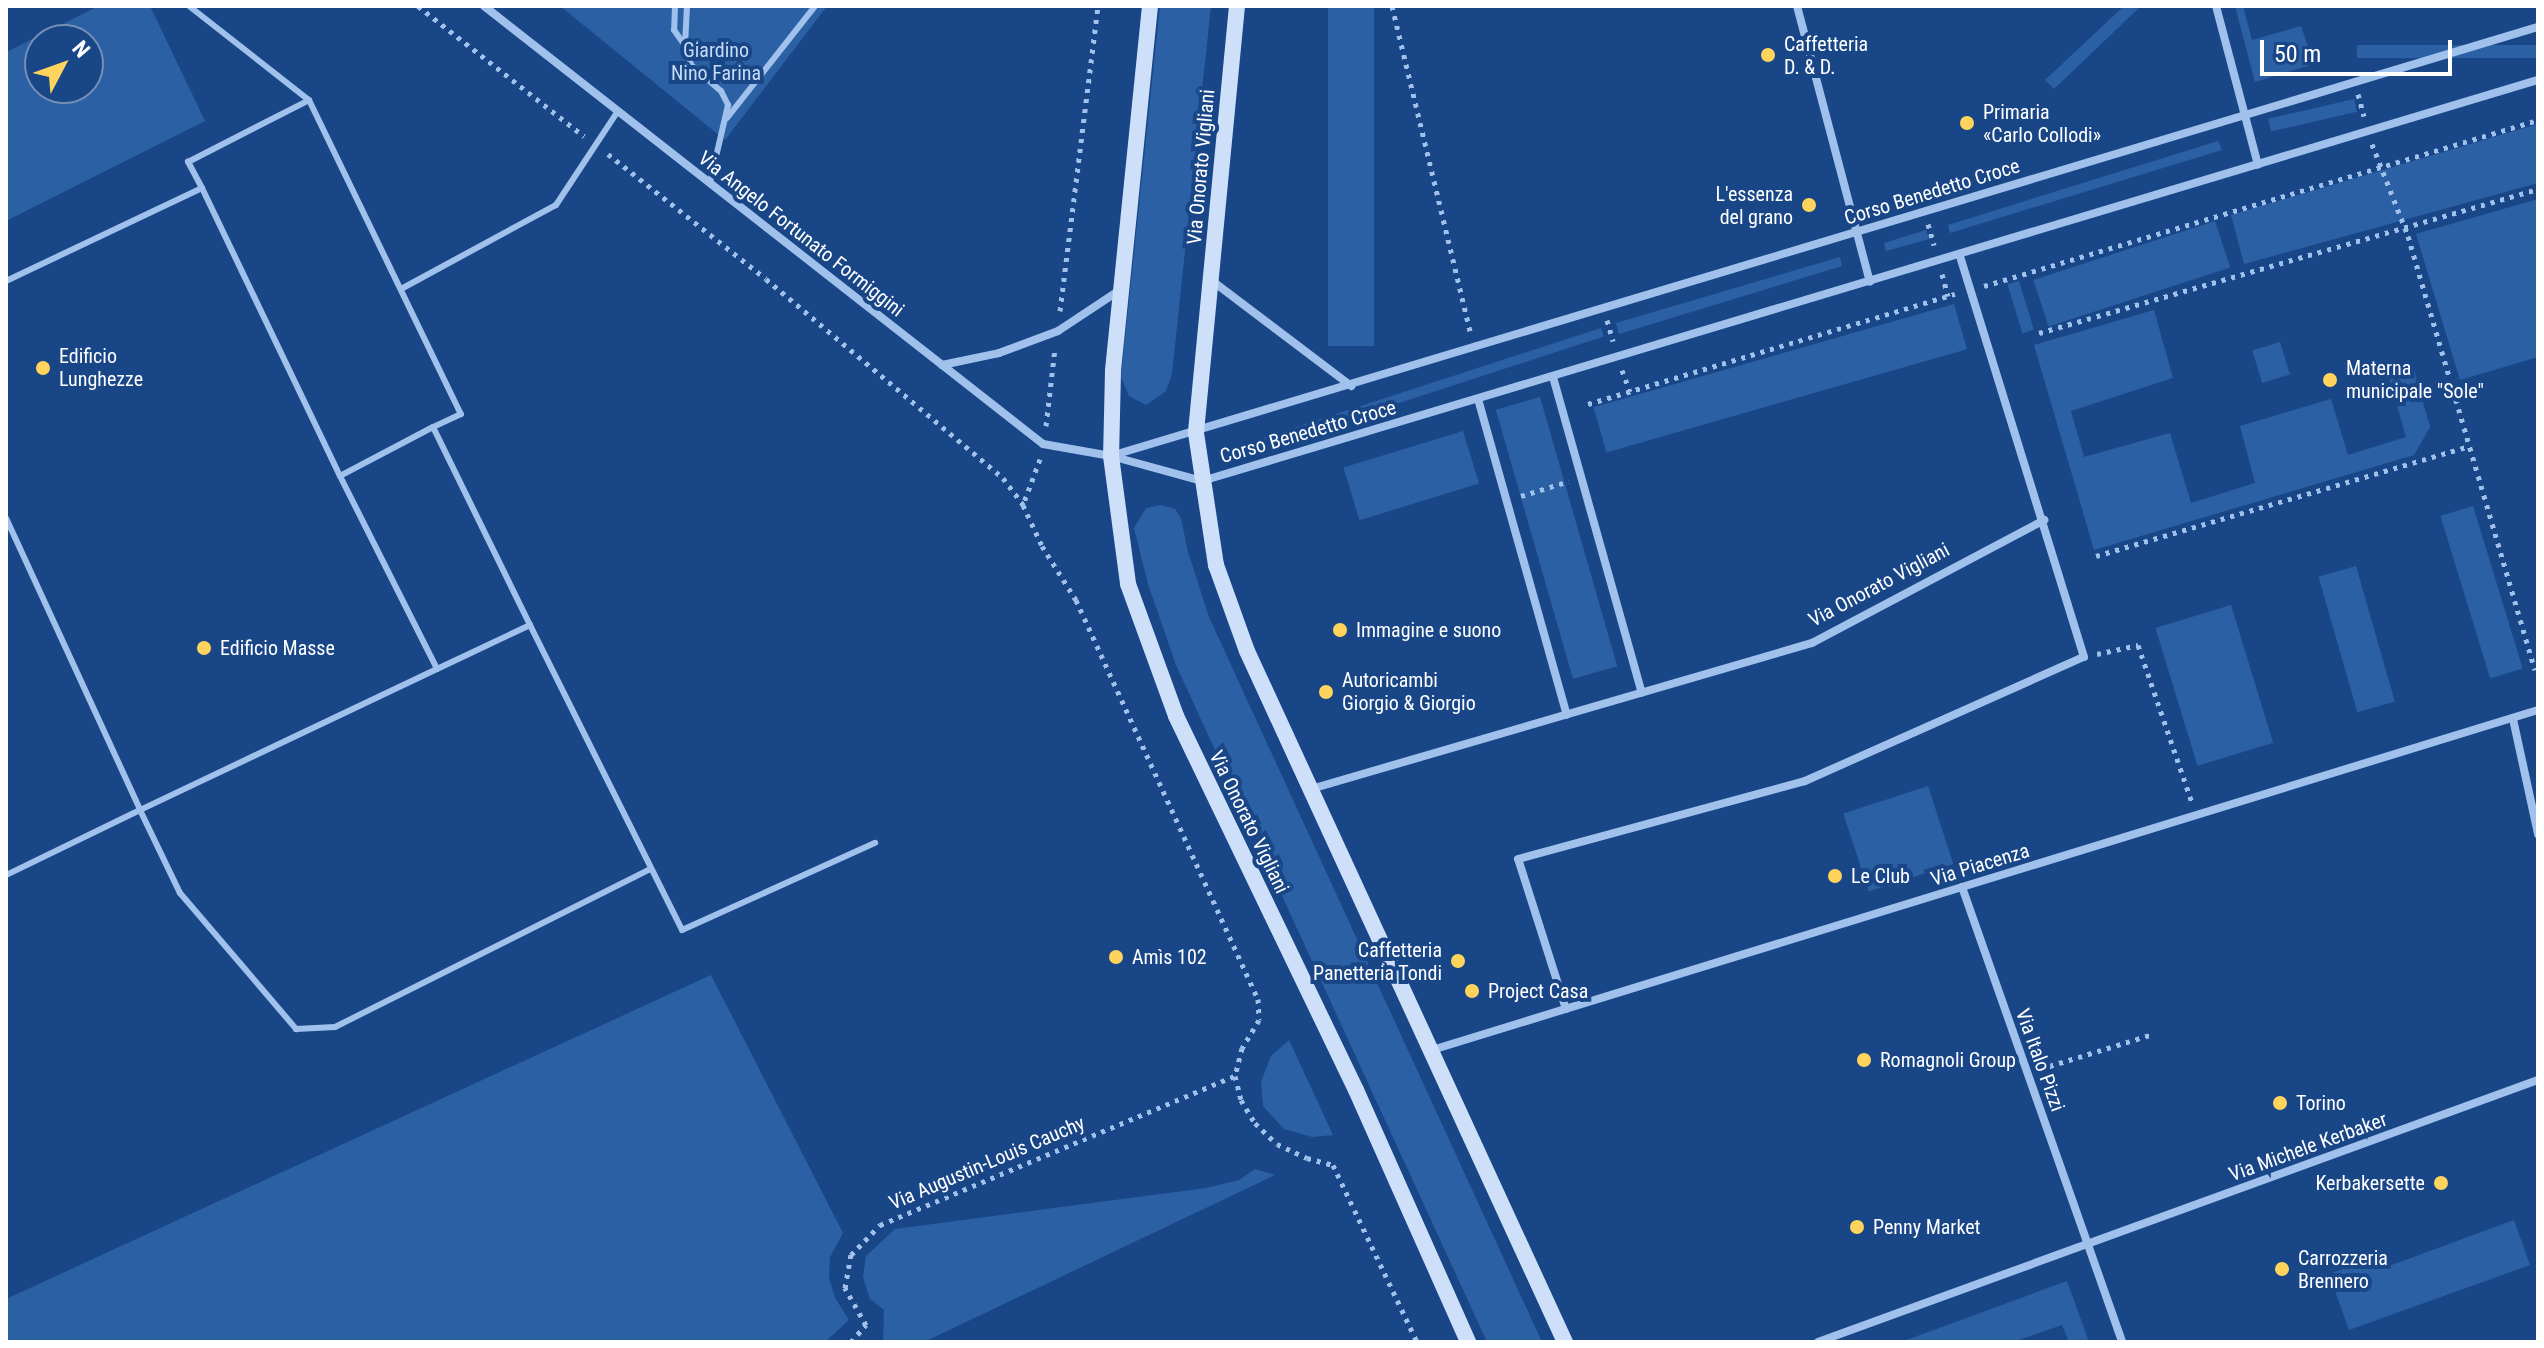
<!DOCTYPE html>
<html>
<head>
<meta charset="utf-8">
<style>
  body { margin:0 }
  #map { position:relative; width:2544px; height:1348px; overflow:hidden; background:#194687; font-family:"Roboto Condensed",sans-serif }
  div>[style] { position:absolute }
  .green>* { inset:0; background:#2c60a5; transform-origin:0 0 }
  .path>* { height:5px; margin-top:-2.5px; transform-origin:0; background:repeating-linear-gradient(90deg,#a0c1ec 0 4px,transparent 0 10px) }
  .service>* { height:6px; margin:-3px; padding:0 3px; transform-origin:3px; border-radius:3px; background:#a0c1ec }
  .minor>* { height:8px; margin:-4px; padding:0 4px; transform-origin:4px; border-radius:4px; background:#a0c1ec }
  .secondary>* { height:16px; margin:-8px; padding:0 8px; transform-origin:8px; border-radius:8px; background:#cddff9 }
  .dots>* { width:22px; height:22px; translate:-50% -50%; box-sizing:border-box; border:4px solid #194687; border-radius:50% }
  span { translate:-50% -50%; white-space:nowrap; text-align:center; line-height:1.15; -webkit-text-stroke:8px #194687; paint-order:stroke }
  .poi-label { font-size:20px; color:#fff }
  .left { translate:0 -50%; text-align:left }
  .right { translate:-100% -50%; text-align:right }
  .park-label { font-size:20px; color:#c6dcf9 }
  .street-label { font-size:20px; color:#fff }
  .frame { position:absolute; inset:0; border:8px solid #fff; pointer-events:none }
  .north { position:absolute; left:24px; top:24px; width:80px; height:80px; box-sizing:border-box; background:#194687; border:2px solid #7590b7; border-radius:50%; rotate:49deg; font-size:22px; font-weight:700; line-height:32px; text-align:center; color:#fff }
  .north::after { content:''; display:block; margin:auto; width:28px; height:36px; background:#ffd45c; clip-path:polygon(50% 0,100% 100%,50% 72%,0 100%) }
  .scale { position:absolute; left:2260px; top:40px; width:192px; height:36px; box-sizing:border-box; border:4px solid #fff; border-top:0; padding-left:10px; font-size:24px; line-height:28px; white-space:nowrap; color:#fff; -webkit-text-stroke:6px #194687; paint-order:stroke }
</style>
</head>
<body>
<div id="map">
  <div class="green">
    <div style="clip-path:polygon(evenodd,99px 6px,150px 6px,205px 121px,6px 221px,6px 52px,99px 6px,40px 40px,88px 40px,88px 88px,40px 88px,40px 40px)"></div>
    <div style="clip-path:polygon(560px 6px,827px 6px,725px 140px)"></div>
    <div style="clip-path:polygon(1160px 6px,1211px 6px,1172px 374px,1166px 391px,1146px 405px,1129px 396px,1121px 377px)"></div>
    <div style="left:1328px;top:6px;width:46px;height:340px"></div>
    <div style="clip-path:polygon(2124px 6px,2141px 6px,2054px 89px,2045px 80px)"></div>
    <div style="clip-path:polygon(2235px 6px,2243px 6px,2252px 40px,2301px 26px,2314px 64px,2255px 82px)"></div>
    <div style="left:2538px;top:45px;width:13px;height:181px;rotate:90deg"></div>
    <div style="left:2354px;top:99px;width:13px;height:88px;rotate:77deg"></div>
    <div style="clip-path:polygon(2538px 124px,2538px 183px,2244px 264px,2231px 215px)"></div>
    <div style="clip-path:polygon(2218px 141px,2222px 150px,1950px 233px,1948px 225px)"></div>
    <div style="clip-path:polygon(2538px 199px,2538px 357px,2460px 380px,2416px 234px)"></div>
    <div style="left:2215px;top:221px;width:49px;height:191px;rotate:72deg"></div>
    <div style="clip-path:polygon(1926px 230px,1929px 239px,1886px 251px,1884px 243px)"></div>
    <div style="clip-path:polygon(1840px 257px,1842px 266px,1619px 334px,1616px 323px)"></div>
    <div style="left:2019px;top:281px;width:51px;height:12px;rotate:73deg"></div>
    <div style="left:1954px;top:304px;width:47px;height:375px;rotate:74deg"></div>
    <div style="clip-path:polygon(2154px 310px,2173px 378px,2071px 411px,2084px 457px,2170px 433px,2191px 503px,2255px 483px,2240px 426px,2331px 399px,2348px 455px,2406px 437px,2387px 370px,2412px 363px,2430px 427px,2414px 455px,2094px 550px,2034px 345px)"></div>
    <div style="left:1601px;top:328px;width:9px;height:361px;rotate:72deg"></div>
    <div style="left:2280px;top:342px;width:34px;height:29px;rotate:73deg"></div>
    <div style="left:1540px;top:397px;width:280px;height:46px;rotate:74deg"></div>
    <div style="left:1463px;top:431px;width:55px;height:125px;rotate:73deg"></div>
    <div style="clip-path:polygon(1161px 505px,1175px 509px,1181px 518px,1188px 552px,1209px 617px,1542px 1342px,1487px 1342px,1176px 665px,1148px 584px,1134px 528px,1146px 508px)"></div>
    <div style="left:2473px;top:506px;width:170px;height:34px;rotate:73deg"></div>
    <div style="left:2356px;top:566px;width:141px;height:39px;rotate:74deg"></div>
    <div style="left:2231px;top:605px;width:144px;height:79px;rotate:73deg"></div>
    <div style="left:1928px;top:786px;width:82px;height:89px;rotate:72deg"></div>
    <div style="clip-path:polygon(711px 975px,843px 1233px,830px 1257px,829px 1277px,835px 1298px,849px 1320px,825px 1342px,6px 1342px,6px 1299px)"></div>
    <div style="clip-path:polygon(1289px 1040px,1333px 1135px,1312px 1137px,1284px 1129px,1263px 1106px,1261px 1082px,1271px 1056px)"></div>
    <div style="clip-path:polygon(1255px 1169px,1275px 1175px,924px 1342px,883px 1342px,884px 1310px,870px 1299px,863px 1277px,866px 1256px,895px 1229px,1206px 1188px,1239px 1180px)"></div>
    <div style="clip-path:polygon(2514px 1220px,2530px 1265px,2349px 1330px,2329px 1274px,2384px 1254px,2389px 1266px)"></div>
    <div style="clip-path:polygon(2067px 1281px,2089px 1342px,2069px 1342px,2062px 1325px,2013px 1342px,1901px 1342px)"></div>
  </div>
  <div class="path">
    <div style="left:418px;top:6px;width:211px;rotate:38.1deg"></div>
    <div style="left:1392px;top:6px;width:335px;rotate:76.5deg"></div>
    <div style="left:2358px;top:94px;width:23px;rotate:75deg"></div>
    <div style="left:2372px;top:144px;width:99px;rotate:68.6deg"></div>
    <div style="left:2408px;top:236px;width:452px;rotate:73.7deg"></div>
    <div style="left:608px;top:154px;width:201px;rotate:38.3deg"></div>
    <div style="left:766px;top:279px;width:309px;rotate:40deg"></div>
    <div style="left:1003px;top:478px;width:34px;rotate:53deg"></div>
    <div style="left:1928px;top:224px;width:22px;rotate:74deg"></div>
    <div style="left:1942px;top:274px;width:23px;rotate:75deg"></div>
    <div style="left:1984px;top:286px;width:578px;rotate:-16.68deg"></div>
    <div style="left:1060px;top:311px;width:307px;rotate:-82.9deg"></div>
    <div style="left:1607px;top:320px;width:22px;rotate:74deg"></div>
    <div style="left:2039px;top:333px;width:519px;rotate:-16.1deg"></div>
    <div style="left:1622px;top:370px;width:23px;rotate:70deg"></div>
    <div style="left:1588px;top:404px;width:383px;rotate:-16.7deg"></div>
    <div style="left:1046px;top:426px;width:79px;rotate:-83.4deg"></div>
    <div style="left:1040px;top:459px;width:49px;rotate:110.3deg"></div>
    <div style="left:1023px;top:505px;width:45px;rotate:65.1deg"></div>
    <div style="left:1042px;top:546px;width:64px;rotate:57.8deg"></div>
    <div style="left:1076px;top:600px;width:439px;rotate:65.5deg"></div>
    <div style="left:1258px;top:999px;width:21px;rotate:87deg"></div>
    <div style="left:1259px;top:1020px;width:33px;rotate:121deg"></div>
    <div style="left:1242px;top:1048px;width:29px;rotate:104deg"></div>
    <div style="left:1235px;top:1076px;width:25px;rotate:76deg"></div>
    <div style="left:1241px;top:1100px;width:27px;rotate:59deg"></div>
    <div style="left:1255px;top:1123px;width:30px;rotate:44deg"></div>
    <div style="left:1277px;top:1144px;width:33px;rotate:25deg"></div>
    <div style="left:1307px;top:1158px;width:27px;rotate:15deg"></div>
    <div style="left:1333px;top:1165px;width:196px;rotate:64.6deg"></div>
    <div style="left:1521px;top:496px;width:50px;rotate:-17.4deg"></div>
    <div style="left:2096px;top:556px;width:389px;rotate:-16.4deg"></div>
    <div style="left:2097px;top:654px;width:42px;rotate:-12.4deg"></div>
    <div style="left:2138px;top:645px;width:167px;rotate:71.1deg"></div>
    <div style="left:2040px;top:1069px;width:118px;rotate:-17.2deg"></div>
    <div style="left:851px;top:1342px;width:23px;rotate:-49deg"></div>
    <div style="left:866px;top:1325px;width:43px;rotate:-119.6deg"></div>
    <div style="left:845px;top:1288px;width:34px;rotate:-80deg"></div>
    <div style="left:851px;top:1255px;width:42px;rotate:-46deg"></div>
    <div style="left:880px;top:1225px;width:385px;rotate:-22.8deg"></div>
  </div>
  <div class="service">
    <div style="left:189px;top:6px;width:152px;rotate:38.1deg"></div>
    <div style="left:309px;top:100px;width:349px;rotate:64.2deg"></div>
    <div style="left:461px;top:414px;width:31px;rotate:155deg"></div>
    <div style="left:675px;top:6px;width:24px;rotate:92deg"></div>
    <div style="left:674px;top:30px;width:19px;rotate:55deg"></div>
    <div style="left:687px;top:6px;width:40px;rotate:92.9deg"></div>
    <div style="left:685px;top:46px;width:20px;rotate:72deg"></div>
    <div style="left:691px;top:65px;width:40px;rotate:41deg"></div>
    <div style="left:721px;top:91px;width:16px;rotate:63deg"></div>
    <div style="left:728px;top:105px;width:80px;rotate:103deg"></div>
    <div style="left:727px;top:118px;width:142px;rotate:-51.8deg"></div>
    <div style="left:202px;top:188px;width:30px;rotate:-118deg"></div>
    <div style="left:188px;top:162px;width:136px;rotate:-27.1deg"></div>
    <div style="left:6px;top:281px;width:217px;rotate:-25.4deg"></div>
    <div style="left:202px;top:188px;width:319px;rotate:64.4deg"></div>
    <div style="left:340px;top:476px;width:216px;rotate:63.3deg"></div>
    <div style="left:437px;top:669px;width:103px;rotate:-25.3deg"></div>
    <div style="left:530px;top:625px;width:220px;rotate:-116.1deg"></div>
    <div style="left:433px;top:427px;width:105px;rotate:152.2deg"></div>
    <div style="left:401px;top:289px;width:176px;rotate:-28.5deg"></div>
    <div style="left:556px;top:205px;width:113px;rotate:-56.6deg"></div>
    <div style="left:6px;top:518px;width:321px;rotate:65.3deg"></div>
    <div style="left:140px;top:810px;width:149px;rotate:154.1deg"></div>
    <div style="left:530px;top:625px;width:341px;rotate:63.5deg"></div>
    <div style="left:682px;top:930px;width:212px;rotate:-24.3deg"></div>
    <div style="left:437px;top:669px;width:329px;rotate:154.6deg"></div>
    <div style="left:140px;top:810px;width:92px;rotate:64.3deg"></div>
    <div style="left:180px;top:893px;width:179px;rotate:49.5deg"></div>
    <div style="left:296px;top:1029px;width:39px;rotate:-3deg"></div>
    <div style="left:335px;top:1027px;width:353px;rotate:-26.6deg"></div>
  </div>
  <div class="minor">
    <div style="left:484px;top:6px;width:710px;rotate:38.08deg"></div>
    <div style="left:1043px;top:444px;width:69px;rotate:10deg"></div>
    <div style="left:1111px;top:456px;width:94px;rotate:15.4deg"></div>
    <div style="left:1202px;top:481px;width:1395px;rotate:-16.71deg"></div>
    <div style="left:1797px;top:6px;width:285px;rotate:75.2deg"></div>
    <div style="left:2216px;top:6px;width:164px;rotate:75.2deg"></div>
    <div style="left:1211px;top:280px;width:176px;rotate:37.1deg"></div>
    <div style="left:942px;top:365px;width:58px;rotate:-11.9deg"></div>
    <div style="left:999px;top:353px;width:63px;rotate:-20.4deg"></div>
    <div style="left:1058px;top:331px;width:74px;rotate:-33.5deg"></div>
    <div style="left:1553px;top:377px;width:328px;rotate:74.3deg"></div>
    <div style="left:1478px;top:399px;width:328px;rotate:74.3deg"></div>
    <div style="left:1114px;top:455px;width:1487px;rotate:-16.73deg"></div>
    <div style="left:2513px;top:719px;width:118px;rotate:77.7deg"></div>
    <div style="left:1311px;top:789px;width:522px;rotate:-16.25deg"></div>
    <div style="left:1812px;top:643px;width:263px;rotate:-27.9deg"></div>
    <div style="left:1962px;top:887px;width:482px;rotate:70.6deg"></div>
    <div style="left:1566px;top:1009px;width:157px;rotate:-107.7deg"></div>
    <div style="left:1518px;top:859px;width:297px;rotate:-15.2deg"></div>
    <div style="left:1805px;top:781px;width:305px;rotate:-24deg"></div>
    <div style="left:2084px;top:657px;width:420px;rotate:-107.2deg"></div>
    <div style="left:1432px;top:1050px;width:1157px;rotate:-17.09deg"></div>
    <div style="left:1818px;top:1342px;width:766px;rotate:-20deg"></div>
  </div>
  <div class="secondary">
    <div style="left:1150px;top:6px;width:367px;rotate:95.8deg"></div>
    <div style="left:1113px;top:371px;width:85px;rotate:91.3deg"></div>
    <div style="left:1111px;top:456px;width:129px;rotate:82.4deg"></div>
    <div style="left:1128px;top:584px;width:140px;rotate:70deg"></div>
    <div style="left:1176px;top:716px;width:415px;rotate:64.3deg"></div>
    <div style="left:1356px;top:1090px;width:276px;rotate:66deg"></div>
    <div style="left:1237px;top:6px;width:429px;rotate:95.5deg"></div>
    <div style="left:1196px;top:433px;width:134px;rotate:81.4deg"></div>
    <div style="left:1216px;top:565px;width:91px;rotate:70.2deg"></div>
    <div style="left:1247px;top:651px;width:761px;rotate:65.29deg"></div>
  </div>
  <div class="dots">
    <div style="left:1768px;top:55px;background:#ffd45c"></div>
    <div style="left:1967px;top:123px;background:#ffd45c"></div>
    <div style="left:1809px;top:205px;background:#ffd45c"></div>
    <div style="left:43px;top:368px;background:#ffd45c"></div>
    <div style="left:2330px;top:380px;background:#ffd45c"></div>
    <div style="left:1340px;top:630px;background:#ffd45c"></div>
    <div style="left:204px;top:648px;background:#ffd45c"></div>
    <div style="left:1326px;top:692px;background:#ffd45c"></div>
    <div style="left:1835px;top:876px;background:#ffd45c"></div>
    <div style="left:1116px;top:957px;background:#ffd45c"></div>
    <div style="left:1458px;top:961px;background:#ffd45c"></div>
    <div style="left:1472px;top:991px;background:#ffd45c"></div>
    <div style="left:1864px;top:1060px;background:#ffd45c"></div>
    <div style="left:2280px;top:1103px;background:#ffd45c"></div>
    <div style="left:2441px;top:1183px;background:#ffd45c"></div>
    <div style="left:1857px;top:1227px;background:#ffd45c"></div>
    <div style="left:2282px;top:1269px;background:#ffd45c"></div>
  </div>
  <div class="poi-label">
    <span class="left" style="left:1784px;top:56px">Caffetteria<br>D. &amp; D.</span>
    <span class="left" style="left:1983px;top:124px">Primaria<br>«Carlo Collodi»</span>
    <span class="right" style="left:1793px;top:206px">L'essenza<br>del grano</span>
    <span class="left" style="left:59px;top:368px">Edificio<br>Lunghezze</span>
    <span class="left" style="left:2346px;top:380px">Materna<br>municipale "Sole"</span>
    <span class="left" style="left:1356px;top:630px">Immagine e suono</span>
    <span class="left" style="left:220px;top:648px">Edificio Masse</span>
    <span class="left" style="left:1342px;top:692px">Autoricambi<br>Giorgio &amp; Giorgio</span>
    <span class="left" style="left:1851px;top:876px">Le Club</span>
    <span class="right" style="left:1442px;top:962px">Caffetteria<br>Panetteria Tondi</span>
    <span class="left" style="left:1132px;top:957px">Amìs 102</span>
    <span class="left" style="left:1488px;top:991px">Project Casa</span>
    <span class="left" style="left:1880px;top:1060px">Romagnoli Group</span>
    <span class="left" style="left:2296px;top:1103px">Torino</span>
    <span class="right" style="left:2425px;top:1183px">Kerbakersette</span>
    <span class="left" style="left:1873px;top:1227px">Penny Market</span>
    <span class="left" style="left:2298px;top:1270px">Carrozzeria<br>Brennero</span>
  </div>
  <div class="park-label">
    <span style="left:716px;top:62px">Giardino<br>Nino Farina</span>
  </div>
  <div class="street-label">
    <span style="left:1201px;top:167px;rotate:-85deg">Via Onorato Vigliani</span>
    <span style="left:1932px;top:192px;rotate:-17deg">Corso Benedetto Croce</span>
    <span style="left:801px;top:234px;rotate:38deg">Via Angelo Fortunato Formiggini</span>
    <span style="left:1308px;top:432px;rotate:-16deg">Corso Benedetto Croce</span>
    <span style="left:1879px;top:585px;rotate:-28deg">Via Onorato Vigliani</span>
    <span style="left:1249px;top:822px;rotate:64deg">Via Onorato Vigliani</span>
    <span style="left:1980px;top:865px;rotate:-17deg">Via Piacenza</span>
    <span style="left:2040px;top:1060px;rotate:70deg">Via Italo Pizzi</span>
    <span style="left:2308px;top:1147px;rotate:-20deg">Via Michele Kerbaker</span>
    <span style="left:987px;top:1163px;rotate:-23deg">Via Augustin-Louis Cauchy</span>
  </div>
  <div class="frame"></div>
  <div class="north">N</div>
  <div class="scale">50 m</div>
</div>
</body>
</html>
